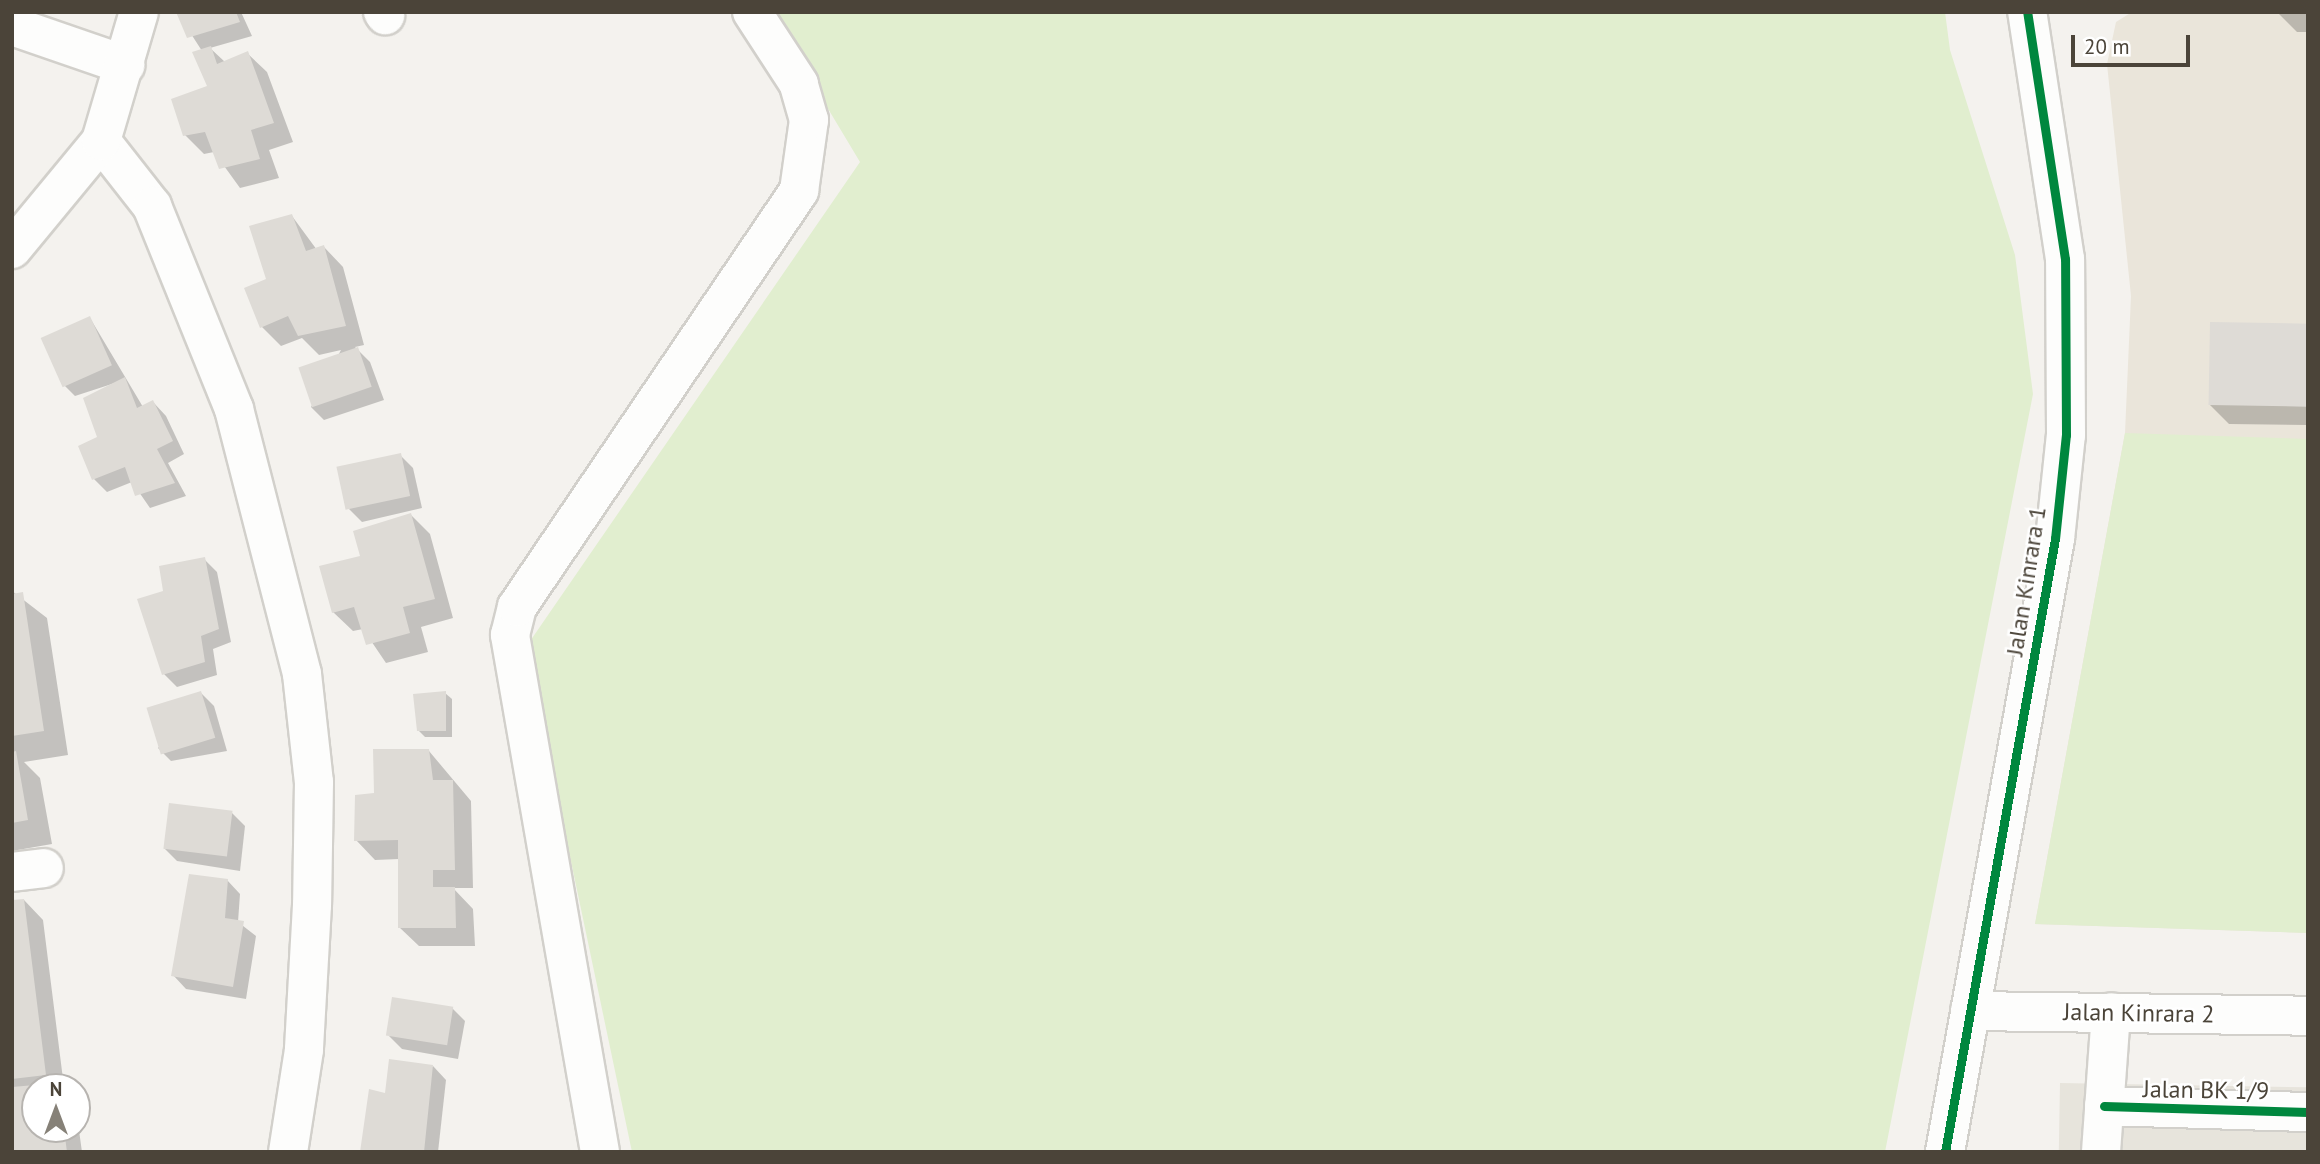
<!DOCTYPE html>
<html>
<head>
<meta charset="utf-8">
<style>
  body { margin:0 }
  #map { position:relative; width:2320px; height:1164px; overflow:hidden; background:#f4f2ee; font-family:"PT Sans",sans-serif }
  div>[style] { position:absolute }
  .residential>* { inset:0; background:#e7e4dc; transform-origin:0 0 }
  .education>* { inset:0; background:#eae5da }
  .green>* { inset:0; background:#e1eecf }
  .shadow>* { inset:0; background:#0003 }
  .building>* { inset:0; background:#dedbd6; transform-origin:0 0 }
  .roads { filter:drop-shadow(2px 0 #d2d0cb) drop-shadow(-2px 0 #d2d0cb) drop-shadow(0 2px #d2d0cb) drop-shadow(0 -2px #d2d0cb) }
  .minor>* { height:38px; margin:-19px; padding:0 19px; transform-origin:19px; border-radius:19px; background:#fdfdfc }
  .cycleway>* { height:9px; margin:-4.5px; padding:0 4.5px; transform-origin:4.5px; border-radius:4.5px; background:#00873e }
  span { translate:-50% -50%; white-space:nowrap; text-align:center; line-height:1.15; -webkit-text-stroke:5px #fff; paint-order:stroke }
  .street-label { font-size:24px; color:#4b4439 }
  .frame { position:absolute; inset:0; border:14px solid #4b4439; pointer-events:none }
  .north { position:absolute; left:21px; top:1073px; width:70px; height:70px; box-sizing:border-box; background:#fff; border:2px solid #b7b4b0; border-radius:50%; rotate:0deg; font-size:19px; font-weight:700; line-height:28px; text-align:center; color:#4b4439 }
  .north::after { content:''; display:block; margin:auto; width:24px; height:32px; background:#868178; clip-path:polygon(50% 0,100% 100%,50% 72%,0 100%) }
  .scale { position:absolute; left:2071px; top:35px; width:119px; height:32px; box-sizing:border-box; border:4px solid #4b4439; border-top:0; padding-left:9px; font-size:21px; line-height:24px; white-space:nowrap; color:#4b4439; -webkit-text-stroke:5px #fff; paint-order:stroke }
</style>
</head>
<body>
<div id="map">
  <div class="residential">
    <div style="left:2060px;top:1083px;width:248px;height:71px;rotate:1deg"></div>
  </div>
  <div class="education">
    <div style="clip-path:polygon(2132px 12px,2308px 12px,2308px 933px,2035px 924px,2125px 433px,2131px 296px,2107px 64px,2116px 22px)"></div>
  </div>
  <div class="green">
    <div style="clip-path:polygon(770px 12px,1945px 12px,1950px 50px,2015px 255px,2033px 394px,1885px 1152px,632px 1152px,526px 647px,860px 162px)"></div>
    <div style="clip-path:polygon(2125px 433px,2308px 439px,2308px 933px,2035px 924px)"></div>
  </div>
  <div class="shadow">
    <div style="clip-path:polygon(177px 12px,241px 12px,252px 36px,210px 48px,225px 62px,247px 53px,267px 72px,293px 142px,269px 150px,279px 178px,240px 188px,214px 152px,204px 154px,185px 135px,209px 87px,202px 51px)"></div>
    <div style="clip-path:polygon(2308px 12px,2308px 32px,2297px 32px,2278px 13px)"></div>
    <div style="clip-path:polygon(292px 216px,317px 250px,324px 247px,343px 267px,364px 345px,355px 347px,370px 362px,384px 400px,324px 420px,311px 407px,341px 350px,319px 355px,302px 338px,281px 346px,262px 327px,268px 280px)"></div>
    <div style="clip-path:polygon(90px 318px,143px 407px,153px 402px,166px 416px,184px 454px,168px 463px,186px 496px,150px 508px,132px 482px,107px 492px,94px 479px,118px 382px,75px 396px,62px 383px)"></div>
    <div style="clip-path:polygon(2308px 326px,2308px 425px,2229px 424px,2209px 404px)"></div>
    <div style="clip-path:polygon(400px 455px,413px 468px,422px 508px,362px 522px,349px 509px)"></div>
    <div style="clip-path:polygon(411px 515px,430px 534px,453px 618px,421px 627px,428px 652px,386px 663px,363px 629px,353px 631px,333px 612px)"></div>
    <div style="clip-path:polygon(204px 559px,217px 572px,231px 642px,213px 649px,217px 675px,177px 687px,164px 674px)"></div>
    <div style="clip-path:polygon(12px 591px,47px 618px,68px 755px,24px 762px,40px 778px,52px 844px,12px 851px)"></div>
    <div style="clip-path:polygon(201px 693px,214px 706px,227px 751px,171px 761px,158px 748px)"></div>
    <div style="clip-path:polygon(445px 693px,452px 699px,452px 737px,425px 737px,418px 730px)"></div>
    <div style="clip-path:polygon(429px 751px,471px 801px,473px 888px,453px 888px,473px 909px,475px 946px,419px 946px,399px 927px,399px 859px,375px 860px,356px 840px,376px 795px)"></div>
    <div style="clip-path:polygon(232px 813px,245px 826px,240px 871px,177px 861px,164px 848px)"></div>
    <div style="clip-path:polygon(227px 880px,240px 894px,238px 922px,256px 936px,246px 999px,186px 989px,173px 975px)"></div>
    <div style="clip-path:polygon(24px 900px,43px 920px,64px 1087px,35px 1087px,35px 1129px,77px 1129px,77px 1116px,82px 1152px,12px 1152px,12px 902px)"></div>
    <div style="clip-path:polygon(452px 1008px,465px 1021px,458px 1059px,402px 1049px,389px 1036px)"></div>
    <div style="clip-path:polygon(433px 1066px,446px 1080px,438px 1152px,362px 1152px)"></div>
  </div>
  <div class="building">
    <div style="clip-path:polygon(176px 12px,236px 12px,240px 22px,187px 38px)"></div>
    <div style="clip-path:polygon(211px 46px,217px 64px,248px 51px,274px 123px,251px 130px,260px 159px,219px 169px,205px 132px,183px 136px,171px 99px,207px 86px,192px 52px)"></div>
    <div style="clip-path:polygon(292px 214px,306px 251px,324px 245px,346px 326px,298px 336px,288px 316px,260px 328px,244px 288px,266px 279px,249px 226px)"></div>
    <div style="left:90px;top:316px;width:54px;height:54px;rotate:66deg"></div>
    <div style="left:2210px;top:322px;width:98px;height:83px;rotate:1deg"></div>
    <div style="left:358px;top:347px;width:42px;height:63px;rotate:71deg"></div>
    <div style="clip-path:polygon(125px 377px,137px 408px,153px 400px,173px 441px,157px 449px,175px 483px,135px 496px,125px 467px,92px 480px,78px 446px,97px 437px,83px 398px)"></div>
    <div style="left:401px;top:453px;width:44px;height:66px;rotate:78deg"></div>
    <div style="clip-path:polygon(411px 513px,435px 599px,403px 607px,410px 633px,366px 645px,354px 607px,332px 613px,319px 566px,360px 556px,353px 531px)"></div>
    <div style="clip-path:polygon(205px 557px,219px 629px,201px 636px,205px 662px,162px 675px,137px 599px,163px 591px,159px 566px)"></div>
    <div style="clip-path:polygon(23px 592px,44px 731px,12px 736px,12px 594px)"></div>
    <div style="left:201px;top:691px;width:49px;height:57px;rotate:73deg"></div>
    <div style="clip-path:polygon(446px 691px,446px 731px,417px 731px,413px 694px)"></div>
    <div style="clip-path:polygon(373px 749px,429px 749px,433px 780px,453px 780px,455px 870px,433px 870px,433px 887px,455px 887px,456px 928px,398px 928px,398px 840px,354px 841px,355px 795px,374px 793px)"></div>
    <div style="clip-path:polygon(16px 751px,28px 820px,12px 823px,12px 752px)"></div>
    <div style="left:169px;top:803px;width:64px;height:46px;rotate:7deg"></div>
    <div style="clip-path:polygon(189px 874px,228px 879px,225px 918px,244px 921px,233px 987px,171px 976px)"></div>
    <div style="clip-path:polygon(24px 899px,46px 1075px,12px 1079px,12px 900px)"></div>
    <div style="left:392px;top:997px;width:62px;height:39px;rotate:9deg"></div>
    <div style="clip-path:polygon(389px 1059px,433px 1065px,424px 1152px,360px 1152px,369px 1089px,385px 1093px)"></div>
    <div style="clip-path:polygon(35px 1085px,35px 1129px,64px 1129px,67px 1152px,12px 1152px,12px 1087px)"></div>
  </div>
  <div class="roads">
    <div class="minor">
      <div style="left:383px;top:12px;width:4px;rotate:56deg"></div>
      <div style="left:12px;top:26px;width:120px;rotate:19deg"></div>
      <div style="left:101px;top:141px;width:83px;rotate:51.9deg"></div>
      <div style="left:152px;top:206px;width:219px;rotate:68deg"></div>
      <div style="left:234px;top:409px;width:274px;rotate:75.6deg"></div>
      <div style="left:302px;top:674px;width:109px;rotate:83.7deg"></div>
      <div style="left:314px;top:782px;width:123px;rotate:90.9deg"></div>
      <div style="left:312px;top:905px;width:145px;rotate:93.2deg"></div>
      <div style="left:304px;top:1050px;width:103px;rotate:98.9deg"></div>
      <div style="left:12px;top:249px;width:140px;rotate:-50.5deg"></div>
      <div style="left:101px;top:141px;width:134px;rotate:-73.6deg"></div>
      <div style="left:12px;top:872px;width:32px;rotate:-7deg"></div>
      <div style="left:1970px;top:1011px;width:338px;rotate:0.8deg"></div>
      <div style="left:2104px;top:1106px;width:204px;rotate:1.7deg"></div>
      <div style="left:600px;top:1152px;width:525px;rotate:-99.88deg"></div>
      <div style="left:510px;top:635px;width:29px;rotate:-76deg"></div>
      <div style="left:517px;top:607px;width:503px;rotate:-55.87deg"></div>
      <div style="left:799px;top:191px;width:72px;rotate:-82deg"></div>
      <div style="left:809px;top:120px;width:37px;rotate:-106deg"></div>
      <div style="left:799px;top:84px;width:86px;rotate:-123.1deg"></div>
      <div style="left:1945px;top:1152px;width:623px;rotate:-79.83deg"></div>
      <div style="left:2055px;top:539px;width:105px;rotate:-84deg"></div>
      <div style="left:2066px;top:435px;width:176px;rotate:-90.3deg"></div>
      <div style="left:2065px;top:259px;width:250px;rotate:-98.7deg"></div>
      <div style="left:2101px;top:1152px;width:140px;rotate:-85.9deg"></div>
    </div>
  </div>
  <div class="cycleway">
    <div style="left:2104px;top:1106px;width:204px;rotate:1.7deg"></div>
    <div style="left:1945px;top:1152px;width:623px;rotate:-79.83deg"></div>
    <div style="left:2055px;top:539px;width:105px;rotate:-84deg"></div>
    <div style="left:2066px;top:435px;width:176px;rotate:-90.3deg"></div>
    <div style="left:2065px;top:259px;width:250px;rotate:-98.7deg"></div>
  </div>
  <div class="street-label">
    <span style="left:2026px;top:581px;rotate:-81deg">Jalan Kinrara 1</span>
    <span style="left:2139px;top:1013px;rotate:1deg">Jalan Kinrara 2</span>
    <span style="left:2206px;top:1090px;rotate:1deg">Jalan BK 1/9</span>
  </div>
  <div class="frame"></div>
  <div class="north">N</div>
  <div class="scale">20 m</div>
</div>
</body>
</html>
